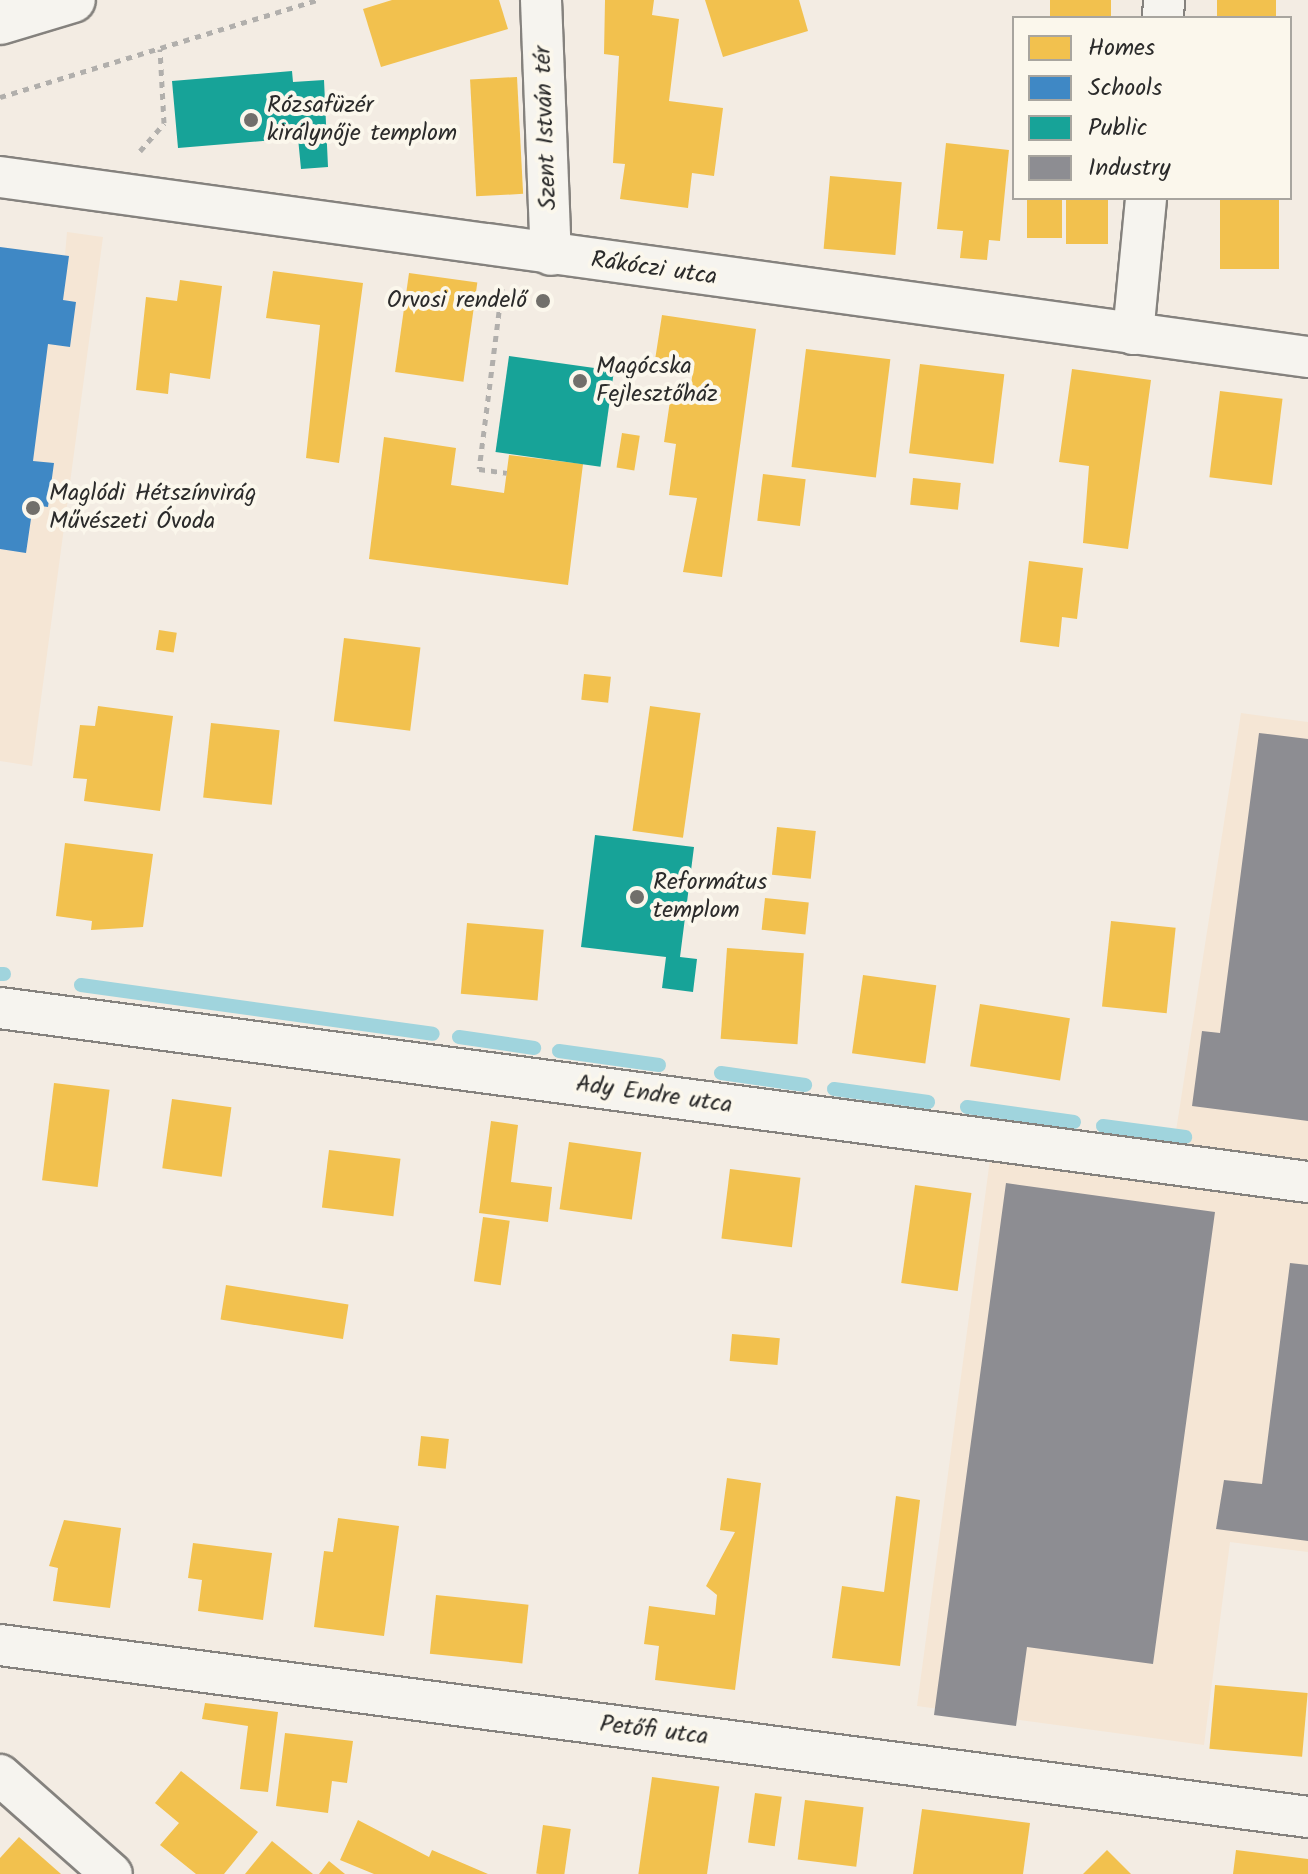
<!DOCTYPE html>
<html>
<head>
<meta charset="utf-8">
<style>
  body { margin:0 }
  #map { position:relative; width:1308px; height:1874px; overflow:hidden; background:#f3ece3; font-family:Kalam,sans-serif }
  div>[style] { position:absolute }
  .built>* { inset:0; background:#f5e6d5 }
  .homes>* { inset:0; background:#f2c14e; transform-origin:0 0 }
  .schools>* { inset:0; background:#3f88c5 }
  .public>* { inset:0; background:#17a398; transform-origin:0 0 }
  .industry>* { inset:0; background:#8d8d92 }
  .stream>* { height:14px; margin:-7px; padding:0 7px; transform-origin:7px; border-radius:7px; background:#a0d4dd }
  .path>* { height:5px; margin-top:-2.5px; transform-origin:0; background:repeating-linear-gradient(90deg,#b1afac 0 6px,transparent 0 12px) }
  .roads { filter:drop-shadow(2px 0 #85827e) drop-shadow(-2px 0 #85827e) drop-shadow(0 2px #85827e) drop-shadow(0 -2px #85827e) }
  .street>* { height:40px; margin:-20px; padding:0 20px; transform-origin:20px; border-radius:20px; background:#f6f4ef }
  .secondary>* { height:44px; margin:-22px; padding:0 22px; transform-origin:22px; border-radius:22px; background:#f6f4ef }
  .dots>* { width:22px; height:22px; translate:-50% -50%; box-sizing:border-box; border:4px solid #fbf7ec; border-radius:50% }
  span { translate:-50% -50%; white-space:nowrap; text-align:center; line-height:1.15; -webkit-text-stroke:8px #fbf7ec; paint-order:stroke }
  .poi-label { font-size:24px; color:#2b2b2b }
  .left { translate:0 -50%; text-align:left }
  .right { translate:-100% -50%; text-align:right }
  .street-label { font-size:24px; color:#2b2b2b }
  .legend { position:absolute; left:1012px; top:16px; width:280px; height:184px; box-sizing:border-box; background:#fbf7ec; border:2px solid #a8a59f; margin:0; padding:10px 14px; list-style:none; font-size:24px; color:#2b2b2b }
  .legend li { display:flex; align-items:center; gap:16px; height:40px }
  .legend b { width:40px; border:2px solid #a8a59f }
</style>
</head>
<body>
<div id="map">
  <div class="built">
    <div style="clip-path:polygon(67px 232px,103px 237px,32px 766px,0 761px,0 247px,65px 255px)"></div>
    <div style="clip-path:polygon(1241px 713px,1308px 722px,1308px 1552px,1230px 1542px,1204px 1745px,917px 1706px,995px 1122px,1174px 1144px)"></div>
  </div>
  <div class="homes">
    <div style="clip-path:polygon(392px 0,499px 0,508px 29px,381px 67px,363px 9px)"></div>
    <div style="clip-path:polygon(605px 0,654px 0,652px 15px,679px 19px,669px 101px,723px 108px,714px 176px,692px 173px,688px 208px,620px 199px,625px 164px,613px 163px,619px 56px,604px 54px)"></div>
    <div style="clip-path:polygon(705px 0,799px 0,808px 31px,723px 57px)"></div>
    <div style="left:1050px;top:0;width:61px;height:18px"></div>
    <div style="left:1217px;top:0;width:59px;height:18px"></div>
    <div style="left:517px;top:77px;width:117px;height:47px;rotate:87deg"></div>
    <div style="clip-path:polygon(946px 143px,1009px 150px,1000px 241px,989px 240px,987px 260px,960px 258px,963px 231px,937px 229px)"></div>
    <div style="left:830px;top:176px;width:72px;height:73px;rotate:5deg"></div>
    <div style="left:1027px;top:198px;width:35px;height:40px"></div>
    <div style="left:1066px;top:198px;width:42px;height:46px"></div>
    <div style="left:1220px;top:198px;width:59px;height:71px"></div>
    <div style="clip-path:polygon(273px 271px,363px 283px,339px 463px,306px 458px,320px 325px,266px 318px)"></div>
    <div style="left:409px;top:273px;width:69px;height:100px;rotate:8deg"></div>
    <div style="clip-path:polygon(180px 280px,222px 286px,210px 379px,170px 373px,168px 394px,136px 390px,146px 297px,177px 301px)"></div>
    <div style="clip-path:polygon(662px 315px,756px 329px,722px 577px,683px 572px,697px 498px,669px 495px,676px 444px,664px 442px,670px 401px,688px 403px,694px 365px,655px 360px)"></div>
    <div style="left:806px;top:349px;width:85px;height:119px;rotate:7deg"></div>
    <div style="left:920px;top:364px;width:85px;height:90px;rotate:7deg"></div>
    <div style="clip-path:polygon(1072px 369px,1151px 380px,1128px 549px,1083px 543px,1089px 466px,1059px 462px)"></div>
    <div style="left:1220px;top:391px;width:63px;height:87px;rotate:7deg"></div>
    <div style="left:622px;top:433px;width:18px;height:35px;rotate:9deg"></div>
    <div style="clip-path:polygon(384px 437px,456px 448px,451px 485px,504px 493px,509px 455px,583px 464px,568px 585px,369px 559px)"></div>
    <div style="left:763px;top:474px;width:43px;height:47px;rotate:7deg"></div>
    <div style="left:913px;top:478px;width:48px;height:27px;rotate:6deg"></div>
    <div style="clip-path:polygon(1029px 561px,1083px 568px,1077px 619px,1062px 617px,1059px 647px,1020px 642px)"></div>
    <div style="left:159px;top:630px;width:18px;height:20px;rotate:9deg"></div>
    <div style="left:344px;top:638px;width:77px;height:84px;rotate:7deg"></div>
    <div style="left:584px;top:674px;width:27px;height:26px;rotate:6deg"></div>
    <div style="clip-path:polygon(98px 706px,173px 716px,160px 811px,84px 801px,87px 779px,73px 778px,80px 725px,95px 726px)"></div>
    <div style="left:650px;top:706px;width:51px;height:126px;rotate:8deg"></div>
    <div style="left:211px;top:723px;width:69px;height:75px;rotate:6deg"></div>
    <div style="left:777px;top:827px;width:39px;height:48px;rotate:6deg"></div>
    <div style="clip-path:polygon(65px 843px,153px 854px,143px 927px,91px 930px,92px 921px,56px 916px)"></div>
    <div style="left:765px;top:898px;width:44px;height:32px;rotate:6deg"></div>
    <div style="left:1111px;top:921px;width:65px;height:86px;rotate:6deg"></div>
    <div style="left:467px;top:923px;width:77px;height:71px;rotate:5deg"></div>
    <div style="left:727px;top:948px;width:77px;height:91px;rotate:4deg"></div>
    <div style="left:863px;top:975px;width:74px;height:79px;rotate:8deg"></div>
    <div style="left:980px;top:1004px;width:91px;height:63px;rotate:9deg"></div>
    <div style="left:54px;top:1083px;width:56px;height:98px;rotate:7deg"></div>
    <div style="left:172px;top:1099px;width:60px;height:70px;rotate:8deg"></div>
    <div style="clip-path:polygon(491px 1121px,518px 1125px,511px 1182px,552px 1187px,548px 1222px,479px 1213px)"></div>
    <div style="left:569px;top:1142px;width:73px;height:68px;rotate:8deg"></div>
    <div style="left:329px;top:1150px;width:72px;height:58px;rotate:7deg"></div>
    <div style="left:730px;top:1169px;width:71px;height:70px;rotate:7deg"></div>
    <div style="left:915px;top:1185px;width:57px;height:99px;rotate:8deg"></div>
    <div style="left:483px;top:1217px;width:27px;height:65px;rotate:8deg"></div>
    <div style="left:226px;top:1285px;width:124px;height:35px;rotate:9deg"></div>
    <div style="left:732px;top:1334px;width:48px;height:27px;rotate:5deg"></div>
    <div style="left:421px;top:1436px;width:28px;height:30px;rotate:6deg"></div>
    <div style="clip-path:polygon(727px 1478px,761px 1483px,735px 1690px,655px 1680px,659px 1646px,644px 1644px,649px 1606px,715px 1615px,717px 1595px,706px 1586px,735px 1532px,720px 1530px)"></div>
    <div style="clip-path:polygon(896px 1496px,920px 1500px,900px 1666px,832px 1658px,842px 1586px,884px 1592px)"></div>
    <div style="clip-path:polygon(338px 1518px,399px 1526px,384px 1636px,314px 1627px,324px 1551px,333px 1552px)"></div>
    <div style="clip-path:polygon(64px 1520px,121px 1528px,110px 1608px,53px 1601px,58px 1568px,49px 1566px)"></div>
    <div style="clip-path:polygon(193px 1543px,272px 1553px,263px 1620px,198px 1611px,202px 1580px,188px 1578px)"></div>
    <div style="left:436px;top:1595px;width:93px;height:59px;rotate:6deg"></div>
    <div style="left:1215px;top:1685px;width:93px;height:64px;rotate:5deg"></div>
    <div style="clip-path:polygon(205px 1703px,278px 1712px,268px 1792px,240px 1789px,248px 1726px,202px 1719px)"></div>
    <div style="clip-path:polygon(285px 1733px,353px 1741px,347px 1783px,332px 1781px,328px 1813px,276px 1806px)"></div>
    <div style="clip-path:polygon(181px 1771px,258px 1832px,224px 1874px,196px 1874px,160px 1845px,179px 1823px,155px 1803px)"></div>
    <div style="left:652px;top:1777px;width:68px;height:98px;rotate:8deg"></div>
    <div style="left:755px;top:1793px;width:27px;height:50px;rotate:8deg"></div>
    <div style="left:805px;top:1800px;width:59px;height:60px;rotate:7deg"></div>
    <div style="clip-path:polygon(922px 1809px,1030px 1823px,1023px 1874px,913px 1874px)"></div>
    <div style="clip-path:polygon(358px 1820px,429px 1857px,432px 1850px,488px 1874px,374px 1874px,340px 1860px)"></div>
    <div style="left:543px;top:1825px;width:28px;height:49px;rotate:8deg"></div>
    <div style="clip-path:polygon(19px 1837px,61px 1874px,0 1874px,0 1858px)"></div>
    <div style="clip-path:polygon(272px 1841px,313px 1874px,245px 1874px)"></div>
    <div style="clip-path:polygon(1107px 1850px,1131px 1874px,1083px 1874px)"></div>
    <div style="clip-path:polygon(1236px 1850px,1308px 1859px,1308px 1874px,1233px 1874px)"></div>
    <div style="clip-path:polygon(329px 1861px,345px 1874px,319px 1874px)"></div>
  </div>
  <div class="schools">
    <div style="clip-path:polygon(0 247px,69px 256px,63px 300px,76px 302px,70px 347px,48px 344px,33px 461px,54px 463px,48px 507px,33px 505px,26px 553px,0 549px)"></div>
  </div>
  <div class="public">
    <div style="clip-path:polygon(292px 71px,293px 82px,324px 80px,328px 167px,301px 169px,298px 138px,178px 148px,172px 81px)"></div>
    <div style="left:509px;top:356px;width:106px;height:97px;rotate:8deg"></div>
    <div style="clip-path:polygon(595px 835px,694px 847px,680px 957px,697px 959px,693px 992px,662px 988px,666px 957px,581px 947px)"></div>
  </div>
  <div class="industry">
    <div style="clip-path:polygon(1259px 733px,1308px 739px,1308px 1121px,1192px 1106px,1202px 1031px,1220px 1033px)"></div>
    <div style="clip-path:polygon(1006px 1183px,1215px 1212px,1153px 1664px,1027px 1647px,1016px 1726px,934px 1715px)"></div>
    <div style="clip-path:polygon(1290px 1263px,1308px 1265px,1308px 1541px,1216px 1529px,1224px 1480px,1262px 1484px)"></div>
  </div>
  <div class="stream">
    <div style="left:0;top:974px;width:4px"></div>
    <div style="left:81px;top:985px;width:355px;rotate:7.9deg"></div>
    <div style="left:459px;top:1037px;width:76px;rotate:8.3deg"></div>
    <div style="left:559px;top:1051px;width:101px;rotate:8deg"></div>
    <div style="left:721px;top:1073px;width:85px;rotate:8.1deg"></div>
    <div style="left:834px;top:1089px;width:95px;rotate:7.9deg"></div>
    <div style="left:967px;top:1107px;width:108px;rotate:8deg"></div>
    <div style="left:1103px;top:1126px;width:83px;rotate:7.6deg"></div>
  </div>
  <div class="path">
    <div style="left:0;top:97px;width:332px;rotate:-17deg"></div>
    <div style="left:140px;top:151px;width:37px;rotate:-49deg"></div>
    <div style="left:164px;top:123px;width:74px;rotate:-93.1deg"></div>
    <div style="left:502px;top:288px;width:182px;rotate:97.2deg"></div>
    <div style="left:479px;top:469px;width:28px;rotate:8deg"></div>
  </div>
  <div class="roads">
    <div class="street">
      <div style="left:541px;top:0;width:255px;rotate:87.8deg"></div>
      <div style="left:1163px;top:18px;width:18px;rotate:-87deg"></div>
      <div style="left:0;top:177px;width:1320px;rotate:7.84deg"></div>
      <div style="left:1133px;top:334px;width:137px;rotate:-84.5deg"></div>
      <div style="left:0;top:1008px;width:1320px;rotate:7.58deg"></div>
      <div style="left:0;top:1645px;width:1319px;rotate:7.49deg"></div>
      <div style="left:0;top:1775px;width:149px;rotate:41.5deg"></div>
    </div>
    <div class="secondary">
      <div style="left:0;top:22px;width:76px;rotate:-16.8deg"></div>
    </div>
  </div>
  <div class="dots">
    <div style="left:251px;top:120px;background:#716f6b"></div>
    <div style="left:543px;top:301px;background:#716f6b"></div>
    <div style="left:580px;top:381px;background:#716f6b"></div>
    <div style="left:33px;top:508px;background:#716f6b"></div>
    <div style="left:637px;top:897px;background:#716f6b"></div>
  </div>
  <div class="poi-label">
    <span class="left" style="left:267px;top:120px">Rózsafüzér<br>királynője templom</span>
    <span class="right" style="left:527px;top:301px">Orvosi rendelő</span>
    <span class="left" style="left:596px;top:381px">Magócska<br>Fejlesztőház</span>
    <span class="left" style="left:49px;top:508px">Maglódi Hétszínvirág<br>Művészeti Óvoda</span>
    <span class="left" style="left:653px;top:897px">Református<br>templom</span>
  </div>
  <div class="street-label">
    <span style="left:546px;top:128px;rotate:-92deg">Szent István tér</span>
    <span style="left:654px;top:269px;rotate:8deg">Rákóczi utca</span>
    <span style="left:654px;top:1095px;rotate:8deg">Ady Endre utca</span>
    <span style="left:654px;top:1731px;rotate:7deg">Petőfi utca</span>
  </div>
  <ul class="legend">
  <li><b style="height:22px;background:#f2c14e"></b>Homes</li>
  <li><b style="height:22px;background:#3f88c5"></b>Schools</li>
  <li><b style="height:22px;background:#17a398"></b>Public</li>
  <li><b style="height:22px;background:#8d8d92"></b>Industry</li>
  </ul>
</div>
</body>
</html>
